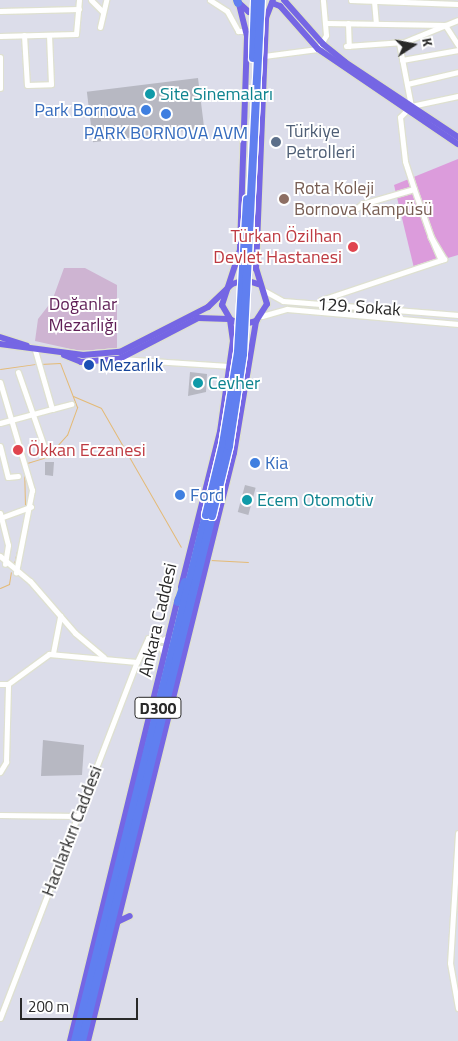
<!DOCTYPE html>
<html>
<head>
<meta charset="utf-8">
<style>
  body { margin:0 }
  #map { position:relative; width:458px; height:1041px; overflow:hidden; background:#dcddea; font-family:"Titillium Web",sans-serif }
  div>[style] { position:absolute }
  .green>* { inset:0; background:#dc9cdc }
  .cemetery>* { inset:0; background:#ceb4d2 }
  .stream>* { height:1px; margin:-0.5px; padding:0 0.5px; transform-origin:0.5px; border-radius:0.5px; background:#e4ba76 }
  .building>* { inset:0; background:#b7b8c2; transform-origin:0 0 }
  .roads { filter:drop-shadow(1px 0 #dee0d1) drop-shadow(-1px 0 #dee0d1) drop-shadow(0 1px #dee0d1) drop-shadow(0 -1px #dee0d1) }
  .minor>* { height:5px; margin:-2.5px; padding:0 2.5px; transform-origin:2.5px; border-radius:2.5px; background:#fff }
  .major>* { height:6px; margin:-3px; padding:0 3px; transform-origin:3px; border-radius:3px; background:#7566e4 }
  .highway>* { height:8px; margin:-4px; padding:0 4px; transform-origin:4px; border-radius:4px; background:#607ff0 }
  .bridges { filter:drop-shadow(1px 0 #fff) drop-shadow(-1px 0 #fff) drop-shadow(0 1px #fff) drop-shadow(0 -1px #fff) }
  .highway-bridge>* { height:8px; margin:-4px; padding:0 4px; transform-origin:4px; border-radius:4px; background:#607ff0 }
  .dots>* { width:14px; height:14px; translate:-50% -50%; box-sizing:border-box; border:2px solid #fff; border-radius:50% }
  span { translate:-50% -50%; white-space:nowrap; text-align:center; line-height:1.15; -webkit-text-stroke:4px #fff; paint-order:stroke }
  .shield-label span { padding:1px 4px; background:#fff; border:1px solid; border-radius:4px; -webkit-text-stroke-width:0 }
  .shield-label { font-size:16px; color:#292929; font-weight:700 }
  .culture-label { font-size:18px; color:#0d838f }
  .left { translate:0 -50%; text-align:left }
  .shop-label { font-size:18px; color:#366cbe }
  .right { translate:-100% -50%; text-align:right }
  .service-label { font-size:18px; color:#4e5e75 }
  .education-label { font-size:18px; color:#785e54 }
  .health-label { font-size:18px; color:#be3a42 }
  .park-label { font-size:18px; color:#5f1f56 }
  .street-label { font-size:18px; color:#292929 }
  .transit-label { font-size:18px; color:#164399 }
  .north { position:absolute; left:388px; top:20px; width:50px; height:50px; -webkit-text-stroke:4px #fff; paint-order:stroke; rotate:79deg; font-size:14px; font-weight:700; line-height:20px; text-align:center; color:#292929 }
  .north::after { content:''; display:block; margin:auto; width:18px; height:22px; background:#292929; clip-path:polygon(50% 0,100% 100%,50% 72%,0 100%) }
  .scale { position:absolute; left:20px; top:998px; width:118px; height:22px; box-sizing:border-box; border:2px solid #292929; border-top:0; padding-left:6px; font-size:15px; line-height:18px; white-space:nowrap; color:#292929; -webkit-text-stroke:4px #fff; paint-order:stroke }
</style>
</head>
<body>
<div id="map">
  <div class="green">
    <div style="clip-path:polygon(458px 159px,458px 255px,414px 268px,394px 185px)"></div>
  </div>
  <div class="cemetery">
    <div style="clip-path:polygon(64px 268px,85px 268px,117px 285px,117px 348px,80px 351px,35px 341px,38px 319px,52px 301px)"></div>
  </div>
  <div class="stream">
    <div style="left:0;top:369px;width:35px;rotate:-8deg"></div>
    <div style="left:73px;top:396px;width:30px;rotate:23deg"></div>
    <div style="left:101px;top:408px;width:160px;rotate:60.1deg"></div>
    <div style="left:27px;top:463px;width:21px;rotate:-17deg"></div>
    <div style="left:47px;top:457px;width:30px;rotate:-48deg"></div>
    <div style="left:67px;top:435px;width:30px;rotate:-70deg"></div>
    <div style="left:77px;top:407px;width:47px;rotate:-111.1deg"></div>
    <div style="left:60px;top:363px;width:20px;rotate:177deg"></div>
    <div style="left:24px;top:465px;width:42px;rotate:88.6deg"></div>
    <div style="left:210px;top:560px;width:38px;rotate:3deg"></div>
    <div style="left:14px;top:564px;width:13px;rotate:-77deg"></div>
    <div style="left:0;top:588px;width:10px;rotate:-24deg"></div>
    <div style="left:9px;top:584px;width:12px;rotate:-81deg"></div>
  </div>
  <div class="building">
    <div style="left:198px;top:78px;width:51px;height:112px;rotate:83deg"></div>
    <div style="clip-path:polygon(190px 372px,207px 374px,206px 392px,188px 396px)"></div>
    <div style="clip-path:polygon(45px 462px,54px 462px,53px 476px,45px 475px)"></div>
    <div style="left:245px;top:485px;width:11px;height:28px;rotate:15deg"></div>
    <div style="clip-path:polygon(43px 740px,84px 745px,82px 775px,41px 776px)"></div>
  </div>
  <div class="roads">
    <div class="minor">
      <div style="left:91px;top:0;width:17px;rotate:45deg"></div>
      <div style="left:210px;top:0;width:20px;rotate:33deg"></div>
      <div style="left:227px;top:11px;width:23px;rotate:61deg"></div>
      <div style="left:238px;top:31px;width:8px"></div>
      <div style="left:351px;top:0;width:107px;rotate:2.1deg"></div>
      <div style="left:374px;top:1px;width:22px;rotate:85deg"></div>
      <div style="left:0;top:11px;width:79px;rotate:-1.5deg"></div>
      <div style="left:326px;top:23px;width:119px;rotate:1deg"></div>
      <div style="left:445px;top:25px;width:24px;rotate:57deg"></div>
      <div style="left:348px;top:23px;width:23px;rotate:88deg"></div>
      <div style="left:100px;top:27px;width:28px;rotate:-77deg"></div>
      <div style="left:24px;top:35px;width:50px;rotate:86.6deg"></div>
      <div style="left:27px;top:85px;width:24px;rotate:-2deg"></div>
      <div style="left:51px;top:84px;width:49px;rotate:-92.3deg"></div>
      <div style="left:0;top:36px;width:76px;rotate:-1.5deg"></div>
      <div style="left:76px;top:34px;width:34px;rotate:-85deg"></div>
      <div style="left:399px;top:43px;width:64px;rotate:79.2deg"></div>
      <div style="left:346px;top:46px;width:58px;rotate:-3.9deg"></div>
      <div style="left:404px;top:42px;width:58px;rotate:-22.2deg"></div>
      <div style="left:264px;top:56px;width:54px;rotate:-7.4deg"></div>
      <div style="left:318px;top:49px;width:16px;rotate:-60deg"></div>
      <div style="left:326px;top:35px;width:35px;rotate:-95deg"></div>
      <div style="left:0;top:57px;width:31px;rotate:90deg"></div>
      <div style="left:402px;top:60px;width:57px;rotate:-10.1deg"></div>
      <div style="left:407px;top:84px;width:52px;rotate:-13.2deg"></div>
      <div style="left:414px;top:189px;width:29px;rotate:-108deg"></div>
      <div style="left:405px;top:161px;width:44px;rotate:-96.5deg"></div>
      <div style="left:400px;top:117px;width:16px;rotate:-45deg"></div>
      <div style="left:411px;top:106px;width:48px;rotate:-12deg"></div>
      <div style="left:350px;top:214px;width:16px;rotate:-40deg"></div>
      <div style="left:362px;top:204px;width:54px;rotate:-16.1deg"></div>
      <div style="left:414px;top:189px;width:51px;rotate:70.5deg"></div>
      <div style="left:263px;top:290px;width:23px;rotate:29deg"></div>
      <div style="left:283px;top:301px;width:176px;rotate:4.6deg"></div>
      <div style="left:321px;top:307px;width:7px;rotate:-90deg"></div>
      <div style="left:321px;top:300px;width:130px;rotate:-18.4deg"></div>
      <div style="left:444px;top:259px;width:26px;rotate:-121deg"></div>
      <div style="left:431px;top:237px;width:25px;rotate:67deg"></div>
      <div style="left:262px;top:316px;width:26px;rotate:-16deg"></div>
      <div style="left:287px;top:309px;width:172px;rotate:5deg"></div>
      <div style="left:119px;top:359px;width:111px;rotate:3.6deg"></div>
      <div style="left:18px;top:372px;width:88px;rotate:70.7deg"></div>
      <div style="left:0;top:382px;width:113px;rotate:73.5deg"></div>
      <div style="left:32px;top:490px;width:84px;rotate:101deg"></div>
      <div style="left:52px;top:409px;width:20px;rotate:-15deg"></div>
      <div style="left:0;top:423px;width:54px;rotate:-15.1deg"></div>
      <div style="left:52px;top:409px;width:61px;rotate:-106.1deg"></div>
      <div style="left:0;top:446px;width:32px;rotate:76deg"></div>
      <div style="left:8px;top:477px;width:10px;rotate:-6deg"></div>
      <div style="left:0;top:513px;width:33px;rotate:76deg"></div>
      <div style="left:8px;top:545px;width:19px;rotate:99deg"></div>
      <div style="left:0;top:518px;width:33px;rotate:-20deg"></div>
      <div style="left:0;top:556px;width:39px;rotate:40deg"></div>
      <div style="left:30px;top:581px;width:69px;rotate:49.1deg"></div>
      <div style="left:75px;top:633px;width:38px;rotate:40deg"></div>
      <div style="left:146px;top:644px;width:16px;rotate:15deg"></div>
      <div style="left:161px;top:648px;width:9px;rotate:63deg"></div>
      <div style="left:53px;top:653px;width:38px;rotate:-79deg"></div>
      <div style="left:0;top:684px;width:8px"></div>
      <div style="left:8px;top:684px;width:51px;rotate:-36.2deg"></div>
      <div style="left:49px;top:654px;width:88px;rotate:5.2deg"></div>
      <div style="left:0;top:772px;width:12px;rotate:-59deg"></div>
      <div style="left:6px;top:762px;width:78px;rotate:-88.5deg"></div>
      <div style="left:0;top:815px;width:78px;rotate:0.7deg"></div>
      <div style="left:458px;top:833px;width:130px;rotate:93.5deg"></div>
      <div style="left:450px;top:963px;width:46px;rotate:79.9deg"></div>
      <div style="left:0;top:1018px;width:381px;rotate:-69deg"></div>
      <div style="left:137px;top:662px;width:26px;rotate:-65deg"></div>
      <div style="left:148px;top:638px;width:15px;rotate:8deg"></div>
      <div style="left:163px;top:640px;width:7px;rotate:-34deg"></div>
    </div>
    <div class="major">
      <div style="left:238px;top:0;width:38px;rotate:76deg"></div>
      <div style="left:247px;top:37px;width:213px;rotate:91.9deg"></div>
      <div style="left:240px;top:250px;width:58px;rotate:108.1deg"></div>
      <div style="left:222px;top:305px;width:16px;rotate:60deg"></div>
      <div style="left:230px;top:319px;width:13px;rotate:29deg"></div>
      <div style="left:241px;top:325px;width:16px;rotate:-15deg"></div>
      <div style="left:256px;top:321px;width:20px;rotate:-57deg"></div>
      <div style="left:267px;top:304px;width:37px;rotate:-107deg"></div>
      <div style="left:256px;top:269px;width:251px;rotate:-87.7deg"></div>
      <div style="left:266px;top:18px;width:19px;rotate:-69deg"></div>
      <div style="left:284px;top:0;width:59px;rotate:48.4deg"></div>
      <div style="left:323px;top:44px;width:28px;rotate:39deg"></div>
      <div style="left:345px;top:62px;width:136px;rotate:33.6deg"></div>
      <div style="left:239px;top:3px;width:13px;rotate:42deg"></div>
      <div style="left:249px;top:12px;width:9px;rotate:13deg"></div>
      <div style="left:272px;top:3px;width:9px;rotate:21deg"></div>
      <div style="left:280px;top:6px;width:57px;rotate:48.5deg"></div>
      <div style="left:318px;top:49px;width:169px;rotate:34.2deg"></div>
      <div style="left:0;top:337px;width:28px;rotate:18deg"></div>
      <div style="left:0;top:344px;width:84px;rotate:7.5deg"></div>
      <div style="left:83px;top:355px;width:37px;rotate:-5deg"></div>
      <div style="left:120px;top:352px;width:99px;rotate:-27.1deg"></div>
      <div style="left:208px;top:307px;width:33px;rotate:-44deg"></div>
      <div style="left:232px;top:284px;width:14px;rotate:-17deg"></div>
      <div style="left:245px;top:280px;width:14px;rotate:17deg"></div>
      <div style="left:64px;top:355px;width:18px;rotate:22deg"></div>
      <div style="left:81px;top:362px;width:38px;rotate:-5deg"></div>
      <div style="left:119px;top:359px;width:89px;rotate:-27.4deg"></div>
      <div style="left:198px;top:318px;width:31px;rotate:2deg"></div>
      <div style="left:181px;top:587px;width:160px;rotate:-75.9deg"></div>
      <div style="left:220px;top:432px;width:92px;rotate:-81.9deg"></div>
      <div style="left:233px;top:341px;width:22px;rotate:-98deg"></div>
      <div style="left:117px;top:922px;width:14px;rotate:-25deg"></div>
      <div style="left:70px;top:1041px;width:455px;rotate:-76.3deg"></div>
      <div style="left:88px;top:1041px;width:606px;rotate:-76.06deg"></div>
      <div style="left:234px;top:453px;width:134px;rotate:-80.5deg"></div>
    </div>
    <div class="highway">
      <div style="left:237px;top:0;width:3px;rotate:72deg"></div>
      <div style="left:178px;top:602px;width:21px;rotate:-71deg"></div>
      <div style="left:75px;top:1041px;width:542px;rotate:-76.02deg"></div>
      <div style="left:82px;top:1041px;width:541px;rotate:-76.09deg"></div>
    </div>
  </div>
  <div class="bridges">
    <div class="highway-bridge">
      <div style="left:253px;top:58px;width:58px;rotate:-88deg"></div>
      <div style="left:206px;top:515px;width:73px;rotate:-76.5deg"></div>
      <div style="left:223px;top:444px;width:93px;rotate:-80.7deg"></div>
      <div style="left:238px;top:352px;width:153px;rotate:-86.6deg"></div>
      <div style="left:212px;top:516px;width:72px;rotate:-76.3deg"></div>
      <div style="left:229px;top:446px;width:93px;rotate:-81.3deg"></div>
      <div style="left:243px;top:354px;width:354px;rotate:-87.1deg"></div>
    </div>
  </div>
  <div class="dots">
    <div style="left:150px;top:94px;background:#0f9aa8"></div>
    <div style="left:146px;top:110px;background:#3f7fe0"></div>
    <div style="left:166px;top:114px;background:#3f7fe0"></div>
    <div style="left:276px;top:142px;background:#5c6f8a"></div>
    <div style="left:284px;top:199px;background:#8d6e63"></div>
    <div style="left:353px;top:247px;background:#e0444e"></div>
    <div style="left:89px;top:365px;background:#1a4fb4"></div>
    <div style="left:198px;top:383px;background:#0f9aa8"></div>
    <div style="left:18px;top:450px;background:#e0444e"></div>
    <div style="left:255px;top:463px;background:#3f7fe0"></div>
    <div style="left:180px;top:495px;background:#3f7fe0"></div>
    <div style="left:247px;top:500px;background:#0f9aa8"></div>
  </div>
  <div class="shield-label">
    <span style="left:158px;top:708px">D300</span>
  </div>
  <div class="culture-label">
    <span class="left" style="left:160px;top:94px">Site Sinemaları</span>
    <span class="left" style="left:208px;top:383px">Cevher</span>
    <span class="left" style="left:257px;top:500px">Ecem Otomotiv</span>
  </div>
  <div class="shop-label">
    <span class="right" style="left:136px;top:110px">Park Bornova</span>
    <span style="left:166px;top:133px">PARK BORNOVA AVM</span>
    <span class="left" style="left:265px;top:463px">Kia</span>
    <span class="left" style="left:190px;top:495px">Ford</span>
  </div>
  <div class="service-label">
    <span class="left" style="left:286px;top:142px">Türkiye<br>Petrolleri</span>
  </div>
  <div class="education-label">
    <span class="left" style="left:294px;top:199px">Rota Koleji<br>Bornova Kampüsü</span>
  </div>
  <div class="health-label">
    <span class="right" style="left:342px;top:247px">Türkan Özilhan<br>Devlet Hastanesi</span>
    <span class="left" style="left:28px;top:450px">Ökkan Eczanesi</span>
  </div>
  <div class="park-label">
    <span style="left:83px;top:315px">Doğanlar<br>Mezarlığı</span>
  </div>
  <div class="street-label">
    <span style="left:359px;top:307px;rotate:4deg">129. Sokak</span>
    <span style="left:158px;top:620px;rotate:-77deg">Ankara Caddesi</span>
    <span style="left:72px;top:831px;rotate:-69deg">Hacılarkırı Caddesi</span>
  </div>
  <div class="transit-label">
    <span class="left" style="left:99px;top:365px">Mezarlık</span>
  </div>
  <div class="north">K</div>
  <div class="scale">200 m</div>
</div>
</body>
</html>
